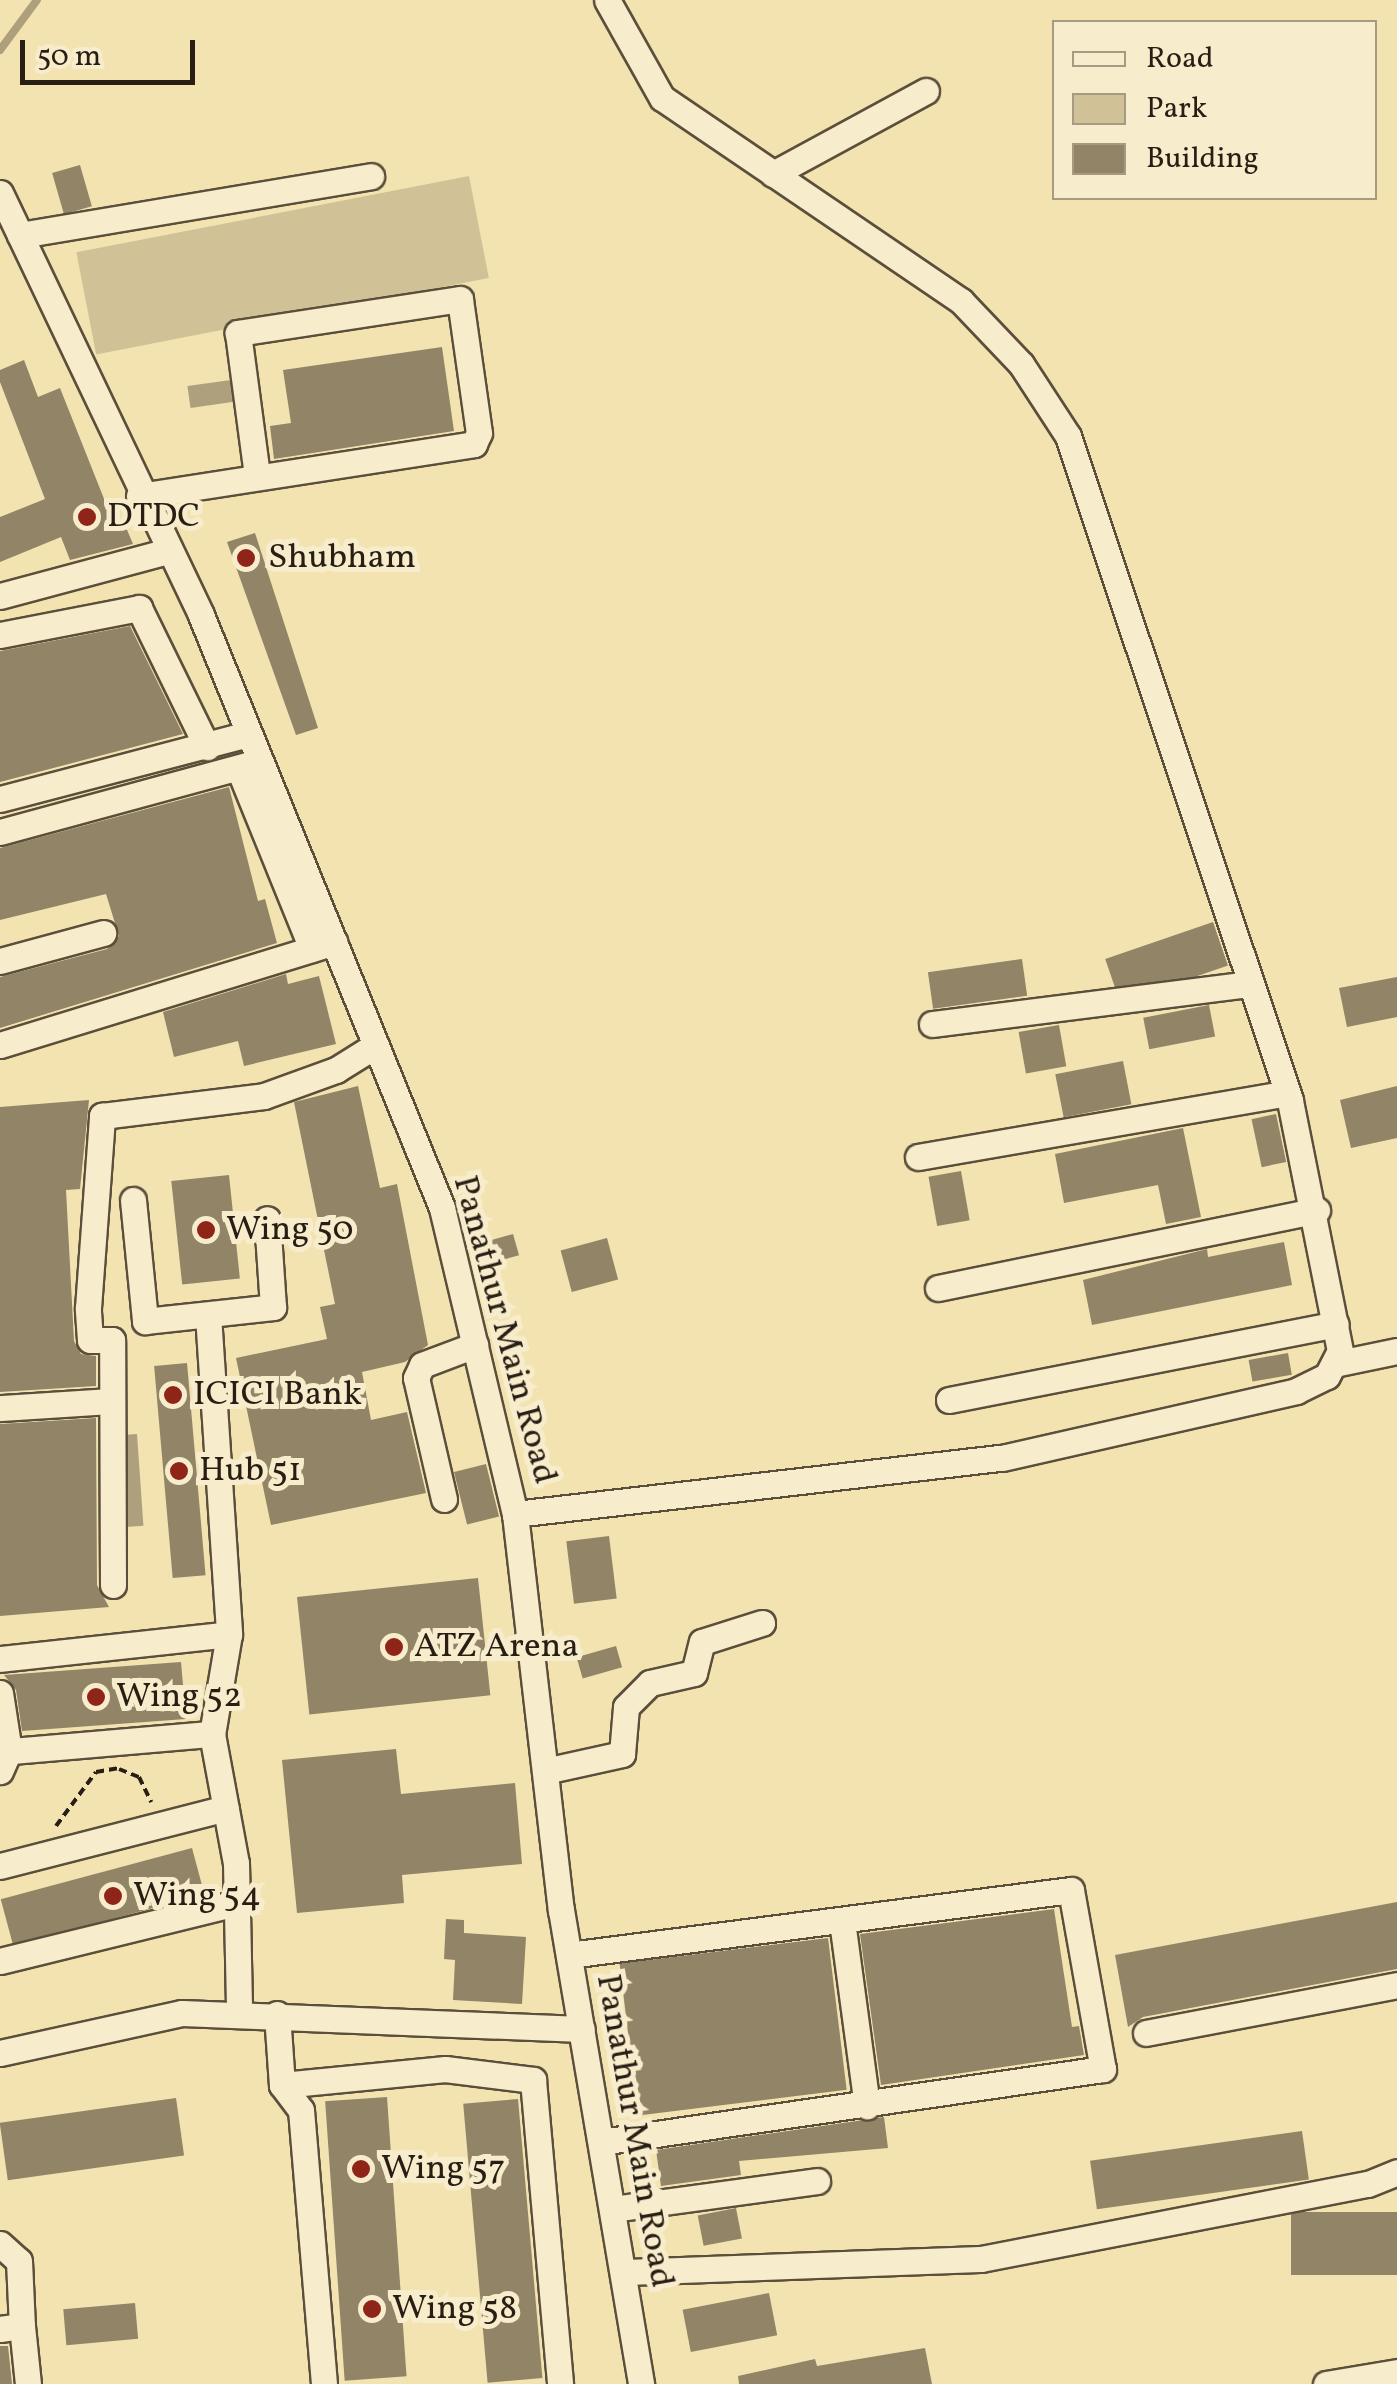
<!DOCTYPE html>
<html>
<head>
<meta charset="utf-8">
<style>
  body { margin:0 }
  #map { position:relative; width:1397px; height:2384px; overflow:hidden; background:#f2e3b1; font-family:Vollkorn,serif }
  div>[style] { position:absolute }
  .green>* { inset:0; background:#d0c296; transform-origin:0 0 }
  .water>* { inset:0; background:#aea07c; transform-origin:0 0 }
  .stream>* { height:8px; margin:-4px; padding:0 4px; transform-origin:4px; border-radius:4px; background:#aea07c }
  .building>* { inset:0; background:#928466; transform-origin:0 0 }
  .path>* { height:4px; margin-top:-2px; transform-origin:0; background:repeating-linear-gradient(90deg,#291e14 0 8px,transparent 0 13px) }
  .roads { filter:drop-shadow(2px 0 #5b4f3b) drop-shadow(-2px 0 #5b4f3b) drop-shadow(0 2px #5b4f3b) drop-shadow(0 -2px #5b4f3b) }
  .minor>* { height:25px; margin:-12.5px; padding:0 12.5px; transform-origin:12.5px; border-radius:12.5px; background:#f7edcc }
  .dots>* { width:28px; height:28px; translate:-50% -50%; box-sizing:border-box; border:5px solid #f7edcc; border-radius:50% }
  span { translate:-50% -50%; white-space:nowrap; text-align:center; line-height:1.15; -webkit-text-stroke:10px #f7edcc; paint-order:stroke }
  .poi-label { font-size:35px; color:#291e14 }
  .left { translate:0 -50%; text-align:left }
  .street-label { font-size:35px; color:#291e14 }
  .legend { position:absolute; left:1052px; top:20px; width:325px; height:180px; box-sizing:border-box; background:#f7edcc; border:2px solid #a59a82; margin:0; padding:12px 18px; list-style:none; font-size:30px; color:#291e14 }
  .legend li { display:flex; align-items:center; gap:20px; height:50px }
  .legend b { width:50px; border:2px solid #a59a82 }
  .scale { position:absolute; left:20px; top:40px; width:175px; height:45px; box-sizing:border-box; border:5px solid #291e14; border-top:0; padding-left:12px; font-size:30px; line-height:35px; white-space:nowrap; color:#291e14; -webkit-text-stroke:8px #f7edcc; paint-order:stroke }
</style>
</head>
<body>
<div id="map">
  <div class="green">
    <div style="left:469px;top:176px;width:104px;height:400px;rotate:79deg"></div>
  </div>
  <div class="water">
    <div style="left:231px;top:380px;width:22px;height:44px;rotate:82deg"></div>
    <div style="left:137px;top:1434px;width:92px;height:21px;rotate:86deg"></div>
  </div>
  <div class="stream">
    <div style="left:0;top:50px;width:62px;rotate:-53.5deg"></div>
  </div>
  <div class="building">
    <div style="left:80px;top:165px;width:43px;height:29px;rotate:74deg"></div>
    <div style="clip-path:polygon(442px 347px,454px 431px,274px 459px,270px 426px,291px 423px,283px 370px)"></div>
    <div style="clip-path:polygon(24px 360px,38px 397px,60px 388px,116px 529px,125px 525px,133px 544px,70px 560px,61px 537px,0 562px,0 517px,45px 499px,0 382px,0 370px)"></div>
    <div style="clip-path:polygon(255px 533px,318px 728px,296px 735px,227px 542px)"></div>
    <div style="clip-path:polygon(130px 626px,183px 734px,0 782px,0 651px)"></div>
    <div style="clip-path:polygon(229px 787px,258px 901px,265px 899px,277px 943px,0 1028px,0 977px,107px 949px,119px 936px,106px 894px,0 920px,0 848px)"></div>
    <div style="left:1213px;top:922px;width:46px;height:114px;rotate:71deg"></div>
    <div style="left:1022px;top:959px;width:37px;height:95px;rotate:82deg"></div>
    <div style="clip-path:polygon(286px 974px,288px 984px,319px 976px,336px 1044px,244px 1066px,238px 1041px,174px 1057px,163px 1012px)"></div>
    <div style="clip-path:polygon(1397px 977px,1397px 1017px,1347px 1027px,1339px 988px)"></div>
    <div style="left:1209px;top:1005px;width:32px;height:67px;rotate:79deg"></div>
    <div style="left:1059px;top:1025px;width:42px;height:41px;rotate:80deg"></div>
    <div style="left:1123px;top:1061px;width:44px;height:69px;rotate:79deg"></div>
    <div style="clip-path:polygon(358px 1086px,380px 1188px,397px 1184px,428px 1345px,405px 1362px,362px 1372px,371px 1420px,407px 1412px,426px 1493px,271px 1525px,236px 1358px,327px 1339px,320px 1307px,335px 1304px,294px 1102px)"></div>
    <div style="clip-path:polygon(1397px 1086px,1397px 1138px,1351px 1148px,1340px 1100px)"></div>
    <div style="clip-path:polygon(89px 1100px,80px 1189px,66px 1190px,74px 1341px,81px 1354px,96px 1356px,96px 1386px,0 1392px,0 1107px)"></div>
    <div style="left:1276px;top:1114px;width:49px;height:25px;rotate:78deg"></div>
    <div style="clip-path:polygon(1183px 1128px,1201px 1217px,1166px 1224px,1158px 1185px,1064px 1203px,1055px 1154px)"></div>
    <div style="left:961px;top:1171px;width:50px;height:33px;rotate:80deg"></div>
    <div style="left:229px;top:1175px;width:104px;height:58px;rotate:84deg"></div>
    <div style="left:513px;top:1234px;width:22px;height:23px;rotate:74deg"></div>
    <div style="left:607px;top:1238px;width:43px;height:48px;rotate:75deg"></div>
    <div style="clip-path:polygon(1284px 1242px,1292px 1285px,1092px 1325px,1083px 1280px,1207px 1249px,1208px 1257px)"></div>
    <div style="left:1288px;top:1353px;width:22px;height:40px;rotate:80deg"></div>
    <div style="left:187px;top:1363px;width:213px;height:33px;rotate:85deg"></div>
    <div style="clip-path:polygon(96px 1418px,97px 1585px,109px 1607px,0 1616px,0 1424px)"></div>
    <div style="left:486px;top:1464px;width:54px;height:33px;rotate:76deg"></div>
    <div style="left:609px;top:1536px;width:63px;height:43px;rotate:83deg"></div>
    <div style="left:478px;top:1578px;width:118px;height:182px;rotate:84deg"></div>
    <div style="left:616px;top:1646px;width:22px;height:41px;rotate:74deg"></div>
    <div style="clip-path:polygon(181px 1662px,186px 1719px,22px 1731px,16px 1690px,4px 1675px)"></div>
    <div style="clip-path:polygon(396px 1749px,401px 1794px,515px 1783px,522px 1864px,402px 1875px,404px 1903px,297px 1913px,282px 1760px)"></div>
    <div style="left:192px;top:1848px;width:48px;height:198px;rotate:75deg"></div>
    <div style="clip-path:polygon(1397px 1902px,1397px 1969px,1143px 2017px,1128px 2027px,1115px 1955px)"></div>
    <div style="clip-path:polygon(1054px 1909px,1072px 2027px,1079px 2026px,1084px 2055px,881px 2085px,860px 1934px)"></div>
    <div style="clip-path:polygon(446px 1919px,464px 1920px,464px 1933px,526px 1937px,522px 2004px,453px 2000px,455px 1960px,444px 1959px)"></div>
    <div style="left:828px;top:1938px;width:153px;height:210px;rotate:83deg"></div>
    <div style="left:387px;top:2097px;width:280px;height:62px;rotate:86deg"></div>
    <div style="left:176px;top:2098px;width:58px;height:178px;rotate:82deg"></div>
    <div style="left:518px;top:2099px;width:280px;height:55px;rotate:85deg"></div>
    <div style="clip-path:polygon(884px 2117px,888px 2148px,739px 2161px,741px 2175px,661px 2186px,656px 2150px)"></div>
    <div style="left:1302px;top:2131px;width:49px;height:214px;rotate:82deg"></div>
    <div style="left:736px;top:2208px;width:31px;height:39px;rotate:79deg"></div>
    <div style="left:1397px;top:2212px;width:63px;height:106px;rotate:90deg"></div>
    <div style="left:769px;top:2293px;width:43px;height:88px;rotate:79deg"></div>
    <div style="left:135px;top:2303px;width:36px;height:72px;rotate:85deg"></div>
    <div style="clip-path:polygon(0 2346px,8px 2346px,12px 2384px,0 2384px)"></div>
    <div style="clip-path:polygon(925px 2348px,932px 2384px,739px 2384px,738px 2376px,815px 2359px,817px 2366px)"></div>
  </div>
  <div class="path">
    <div style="left:119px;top:1769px;width:22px;rotate:22deg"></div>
    <div style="left:139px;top:1777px;width:28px;rotate:64deg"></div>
    <div style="left:56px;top:1826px;width:67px;rotate:-53.5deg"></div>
    <div style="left:96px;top:1772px;width:22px;rotate:-10deg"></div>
  </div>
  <div class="roads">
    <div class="minor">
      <div style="left:773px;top:174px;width:174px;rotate:-28.5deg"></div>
      <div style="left:0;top:193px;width:467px;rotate:64.5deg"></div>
      <div style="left:201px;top:615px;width:640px;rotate:67.88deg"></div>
      <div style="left:442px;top:1208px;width:315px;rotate:76.6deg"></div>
      <div style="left:515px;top:1514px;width:399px;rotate:83.4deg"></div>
      <div style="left:561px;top:1910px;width:481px;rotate:80.4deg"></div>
      <div style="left:20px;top:235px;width:356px;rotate:-9.5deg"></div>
      <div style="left:139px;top:496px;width:339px;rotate:-8.8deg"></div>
      <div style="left:474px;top:444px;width:12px;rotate:-66deg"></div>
      <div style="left:479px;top:433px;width:135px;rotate:-98.1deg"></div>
      <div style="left:460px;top:299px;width:225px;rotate:171.3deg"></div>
      <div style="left:238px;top:333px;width:143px;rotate:82.4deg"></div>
      <div style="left:0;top:596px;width:174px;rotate:-15deg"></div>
      <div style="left:0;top:635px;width:142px;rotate:-11deg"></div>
      <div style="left:139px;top:608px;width:155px;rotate:63.9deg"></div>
      <div style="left:239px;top:769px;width:194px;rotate:67.9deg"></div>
      <div style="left:0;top:799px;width:255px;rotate:-14.7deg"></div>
      <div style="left:0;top:832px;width:266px;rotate:-15.2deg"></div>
      <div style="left:0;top:961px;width:107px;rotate:-15.2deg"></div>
      <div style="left:932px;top:1024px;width:320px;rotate:-7.2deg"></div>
      <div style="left:0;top:1045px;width:350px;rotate:-17.1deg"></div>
      <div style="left:918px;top:1157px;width:375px;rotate:-9.8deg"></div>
      <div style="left:133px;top:1200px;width:122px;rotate:84.3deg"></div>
      <div style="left:145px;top:1321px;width:129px;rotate:-6.2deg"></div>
      <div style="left:273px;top:1307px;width:88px;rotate:-93.9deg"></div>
      <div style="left:938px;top:1288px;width:387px;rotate:-11.6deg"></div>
      <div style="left:208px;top:1315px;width:320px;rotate:86.2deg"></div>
      <div style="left:229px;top:1634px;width:101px;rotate:99.6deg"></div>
      <div style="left:212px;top:1734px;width:131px;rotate:79.5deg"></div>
      <div style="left:236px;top:1863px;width:149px;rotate:88.8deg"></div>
      <div style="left:1339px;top:1363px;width:59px;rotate:-11.7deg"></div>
      <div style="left:949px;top:1400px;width:394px;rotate:-11.1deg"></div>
      <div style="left:0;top:1408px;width:110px;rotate:-3.6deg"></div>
      <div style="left:444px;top:1499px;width:124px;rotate:-103deg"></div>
      <div style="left:416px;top:1378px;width:14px;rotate:-65deg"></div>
      <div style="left:422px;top:1365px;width:57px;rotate:-20.7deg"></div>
      <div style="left:515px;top:1514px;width:490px;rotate:-6.6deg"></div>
      <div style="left:1002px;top:1458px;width:302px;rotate:-12.8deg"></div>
      <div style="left:1296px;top:1391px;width:34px;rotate:-26deg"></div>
      <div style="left:1327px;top:1376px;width:28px;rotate:-63deg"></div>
      <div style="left:1340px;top:1351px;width:256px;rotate:-101.3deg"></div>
      <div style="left:1290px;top:1100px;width:700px;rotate:-108.49deg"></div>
      <div style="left:1068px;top:436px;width:86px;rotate:-123.1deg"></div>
      <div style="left:1021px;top:364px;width:87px;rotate:-133.6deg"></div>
      <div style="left:961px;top:301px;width:361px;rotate:-145.8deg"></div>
      <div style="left:662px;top:98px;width:112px;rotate:-119.3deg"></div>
      <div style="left:113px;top:1585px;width:245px;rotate:-90.2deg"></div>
      <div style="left:112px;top:1340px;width:22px;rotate:180deg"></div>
      <div style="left:90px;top:1340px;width:32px;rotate:-94deg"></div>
      <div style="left:88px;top:1308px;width:193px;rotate:-85.8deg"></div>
      <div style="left:102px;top:1116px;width:163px;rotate:-7deg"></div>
      <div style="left:264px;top:1096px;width:77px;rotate:-19.9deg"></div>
      <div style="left:336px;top:1070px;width:47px;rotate:-32deg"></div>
      <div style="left:0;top:1659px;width:230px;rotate:-6.2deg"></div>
      <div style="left:0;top:1693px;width:59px;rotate:81.2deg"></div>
      <div style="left:9px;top:1751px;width:22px;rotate:114deg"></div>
      <div style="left:0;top:1752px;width:213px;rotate:-4.9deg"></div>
      <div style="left:545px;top:1771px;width:79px;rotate:-12.4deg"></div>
      <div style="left:622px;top:1754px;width:47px;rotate:-85.1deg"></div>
      <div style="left:626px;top:1707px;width:34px;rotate:-45deg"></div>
      <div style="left:650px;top:1683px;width:45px;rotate:-12.8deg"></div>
      <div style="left:694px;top:1673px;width:32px;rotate:-76deg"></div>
      <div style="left:702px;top:1642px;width:63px;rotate:-17.6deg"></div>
      <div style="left:0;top:1866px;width:233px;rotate:-14.4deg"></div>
      <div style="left:842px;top:1921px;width:187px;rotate:82.3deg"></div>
      <div style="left:569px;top:1955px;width:506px;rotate:-7.38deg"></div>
      <div style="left:1071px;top:1890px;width:182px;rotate:79.9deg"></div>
      <div style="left:1103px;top:2069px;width:507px;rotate:171.73deg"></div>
      <div style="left:0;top:1961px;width:247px;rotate:-13.8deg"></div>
      <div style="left:277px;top:2014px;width:71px;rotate:86deg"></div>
      <div style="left:282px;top:2085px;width:31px;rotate:53deg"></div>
      <div style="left:301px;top:2110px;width:275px;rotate:85.2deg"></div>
      <div style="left:1146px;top:2033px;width:256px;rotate:-10.8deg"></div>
      <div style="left:0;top:2053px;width:186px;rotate:-12.4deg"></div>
      <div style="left:182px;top:2013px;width:400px;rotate:2.3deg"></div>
      <div style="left:282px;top:2085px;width:164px;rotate:-5.6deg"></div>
      <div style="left:445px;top:2069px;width:89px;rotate:7.1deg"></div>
      <div style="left:533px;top:2080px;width:305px;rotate:84.9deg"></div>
      <div style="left:613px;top:2209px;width:206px;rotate:-7.8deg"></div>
      <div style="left:0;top:2244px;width:25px;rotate:42deg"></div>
      <div style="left:19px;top:2261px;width:65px;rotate:87.4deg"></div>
      <div style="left:625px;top:2272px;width:356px;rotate:-2.1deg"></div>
      <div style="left:981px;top:2259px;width:394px;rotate:-11deg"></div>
      <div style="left:1368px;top:2184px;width:31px;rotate:-22deg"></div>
      <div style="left:0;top:2329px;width:22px;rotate:-8deg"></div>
      <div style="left:22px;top:2326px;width:58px;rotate:84.1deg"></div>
      <div style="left:1326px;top:2384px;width:72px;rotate:-9.6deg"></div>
    </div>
  </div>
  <div class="dots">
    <div style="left:87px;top:517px;background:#8f2418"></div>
    <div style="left:246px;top:558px;background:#8f2418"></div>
    <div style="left:206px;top:1230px;background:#8f2418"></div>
    <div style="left:173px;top:1395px;background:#8f2418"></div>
    <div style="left:179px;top:1471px;background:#8f2418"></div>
    <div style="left:394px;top:1647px;background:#8f2418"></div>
    <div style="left:96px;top:1697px;background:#8f2418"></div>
    <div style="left:113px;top:1896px;background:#8f2418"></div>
    <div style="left:361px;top:2169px;background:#8f2418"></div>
    <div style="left:372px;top:2309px;background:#8f2418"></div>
  </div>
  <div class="poi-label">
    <span class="left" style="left:107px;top:517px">DTDC</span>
    <span class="left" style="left:268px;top:558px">Shubham</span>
    <span class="left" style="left:226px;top:1230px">Wing 50</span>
    <span class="left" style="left:193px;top:1395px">ICICI Bank</span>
    <span class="left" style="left:199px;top:1471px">Hub 51</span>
    <span class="left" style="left:414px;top:1647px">ATZ Arena</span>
    <span class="left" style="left:116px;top:1697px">Wing 52</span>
    <span class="left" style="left:133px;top:1896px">Wing 54</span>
    <span class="left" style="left:381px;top:2169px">Wing 57</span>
    <span class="left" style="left:392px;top:2309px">Wing 58</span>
  </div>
  <div class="street-label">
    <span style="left:504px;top:1330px;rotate:75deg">Panathur Main Road</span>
    <span style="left:634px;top:2131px;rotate:80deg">Panathur Main Road</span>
  </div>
  <ul class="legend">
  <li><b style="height:12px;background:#f7edcc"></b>Road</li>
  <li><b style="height:28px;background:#d0c296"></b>Park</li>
  <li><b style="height:28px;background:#928466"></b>Building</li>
  </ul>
  <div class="scale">50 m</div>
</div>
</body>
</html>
